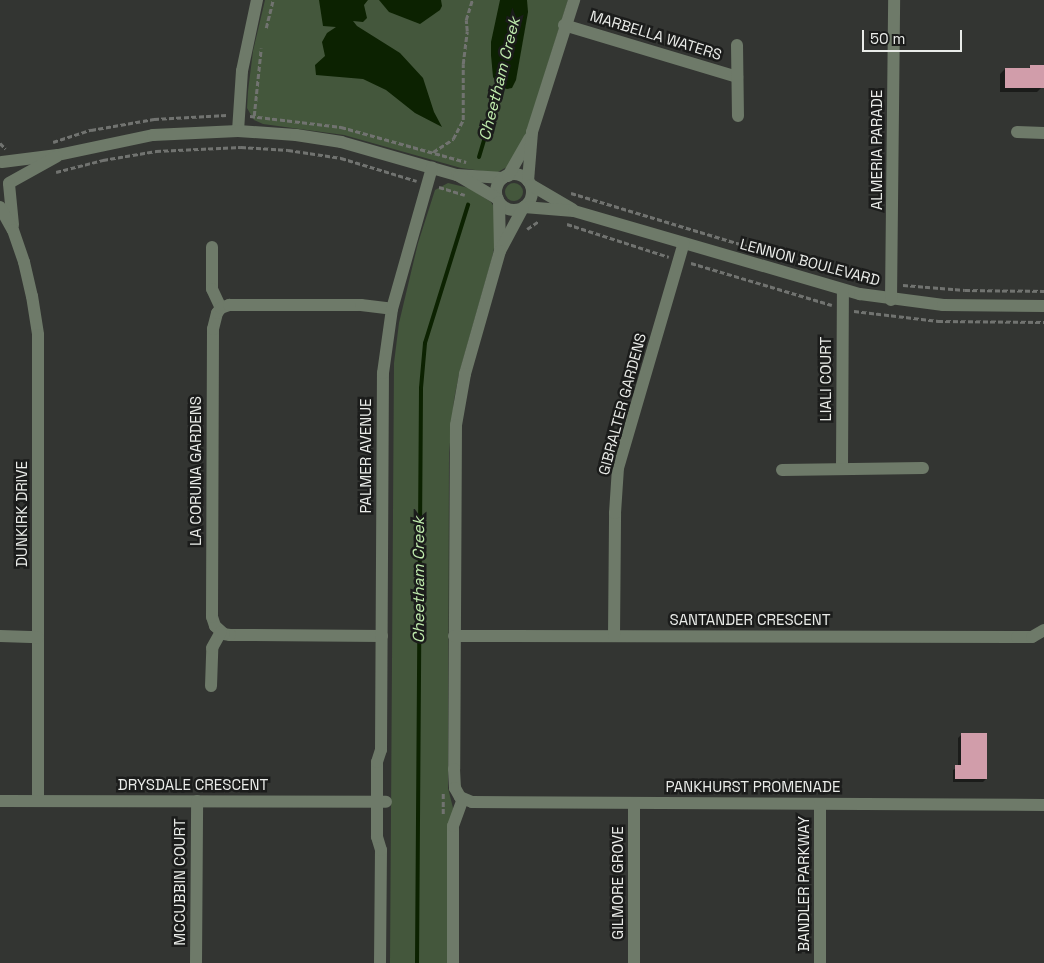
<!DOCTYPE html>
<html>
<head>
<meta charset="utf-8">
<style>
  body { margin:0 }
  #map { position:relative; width:1044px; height:963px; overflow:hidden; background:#333532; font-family:"Space Grotesk",sans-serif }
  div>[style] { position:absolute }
  .green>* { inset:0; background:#44573c }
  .round { border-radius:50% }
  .water>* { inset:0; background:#0c2201 }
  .shadow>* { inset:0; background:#0007 }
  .stream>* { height:4px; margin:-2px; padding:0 2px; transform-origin:2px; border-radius:2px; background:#0c2201 }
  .building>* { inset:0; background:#d19daa }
  .path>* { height:2.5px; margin-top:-1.25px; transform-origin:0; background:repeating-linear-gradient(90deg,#717370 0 5px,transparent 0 7.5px) }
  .minor>* { height:12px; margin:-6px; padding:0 6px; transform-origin:6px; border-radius:6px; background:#6e7a69 }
  .minor>.ring { margin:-6px; padding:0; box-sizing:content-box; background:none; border:12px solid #6e7a69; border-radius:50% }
  span { translate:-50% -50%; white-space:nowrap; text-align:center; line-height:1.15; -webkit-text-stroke:5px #1b1c1b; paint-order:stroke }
  .street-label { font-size:15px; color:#eaece9 }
  .water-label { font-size:16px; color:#bfebad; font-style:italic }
  .scale { position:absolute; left:862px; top:30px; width:100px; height:22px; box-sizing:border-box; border:2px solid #eaece9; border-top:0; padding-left:6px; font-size:15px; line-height:18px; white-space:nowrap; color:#eaece9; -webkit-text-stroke:4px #1b1c1b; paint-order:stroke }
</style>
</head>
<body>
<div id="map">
  <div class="green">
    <div style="clip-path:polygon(265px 0,568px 0,524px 140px,507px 167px,496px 173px,461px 168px,344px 135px,263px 124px,254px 120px,247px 108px,248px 91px,253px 51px)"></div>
    <div class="round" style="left:505px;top:183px;width:18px;height:18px"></div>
    <div style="clip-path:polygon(448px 183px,469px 188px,491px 202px,494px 207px,497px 235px,492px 258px,459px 374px,454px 400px,449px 453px,448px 788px,453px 808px,447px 963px,390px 963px,394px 363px,399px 323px,418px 243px,435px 190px)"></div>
  </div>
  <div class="water">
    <div style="clip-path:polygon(319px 0,368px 0,364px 5px,367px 18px,363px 22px,353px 21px,357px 26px,400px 53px,423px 78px,434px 112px,442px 127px,415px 113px,386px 90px,363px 79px,316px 75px,315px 65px,325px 56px,322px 42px,327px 33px,336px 27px,323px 26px)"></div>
    <div style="clip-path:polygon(379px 0,441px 0,442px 6px,440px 10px,420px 24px,389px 12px)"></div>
    <div style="clip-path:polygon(500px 0,527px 0,528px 12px,516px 80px,512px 88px,507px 89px,500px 87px,493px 77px,491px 55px,491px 42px)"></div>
  </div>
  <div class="shadow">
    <div style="clip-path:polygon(1031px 66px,1042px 87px,1037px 92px,1000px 92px,1000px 74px,1005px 69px,1028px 69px)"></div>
    <div style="clip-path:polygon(961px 735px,986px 779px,983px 782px,953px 782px,953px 770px,958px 767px,958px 738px)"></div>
  </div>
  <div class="stream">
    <div style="left:479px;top:157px;width:77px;rotate:-73.4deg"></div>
    <div style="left:417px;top:963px;width:575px;rotate:-89.6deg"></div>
    <div style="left:421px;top:388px;width:45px;rotate:-84.9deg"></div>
    <div style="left:425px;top:343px;width:145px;rotate:-72.7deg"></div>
  </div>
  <div class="building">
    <div style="clip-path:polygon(1030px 65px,1044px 65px,1044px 88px,1005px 88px,1005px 68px,1030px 68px)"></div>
    <div style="clip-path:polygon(961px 733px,987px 733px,987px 779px,955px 779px,955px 765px,961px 765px)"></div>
  </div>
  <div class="path">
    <div style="left:266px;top:28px;width:29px;rotate:-76deg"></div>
    <div style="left:250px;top:116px;width:92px;rotate:6.9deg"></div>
    <div style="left:341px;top:127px;width:130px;rotate:15.6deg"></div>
    <div style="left:254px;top:116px;width:68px;rotate:-84.1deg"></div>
    <div style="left:53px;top:142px;width:40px;rotate:-18deg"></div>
    <div style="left:91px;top:130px;width:64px;rotate:-9.9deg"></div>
    <div style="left:154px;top:119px;width:73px;rotate:-3.1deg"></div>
    <div style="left:0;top:143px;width:8px;rotate:45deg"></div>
    <div style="left:433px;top:152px;width:24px;rotate:-33deg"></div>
    <div style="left:453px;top:139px;width:21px;rotate:-62deg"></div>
    <div style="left:463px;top:120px;width:56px;rotate:-90deg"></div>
    <div style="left:463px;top:64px;width:33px;rotate:-83deg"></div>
    <div style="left:467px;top:31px;width:11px;rotate:-95deg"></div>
    <div style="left:466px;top:20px;width:21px;rotate:-73deg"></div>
    <div style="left:56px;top:172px;width:49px;rotate:-14.3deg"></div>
    <div style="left:103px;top:160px;width:54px;rotate:-9.6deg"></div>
    <div style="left:156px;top:151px;width:85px;rotate:-2.7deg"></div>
    <div style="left:241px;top:147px;width:47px;rotate:3.7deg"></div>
    <div style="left:288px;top:150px;width:54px;rotate:8.6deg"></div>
    <div style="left:341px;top:158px;width:79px;rotate:16.8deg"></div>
    <div style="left:439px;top:187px;width:27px;rotate:17deg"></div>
    <div style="left:571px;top:193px;width:187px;rotate:16.8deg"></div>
    <div style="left:567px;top:224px;width:107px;rotate:17.9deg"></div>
    <div style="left:527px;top:229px;width:14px;rotate:-34deg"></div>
    <div style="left:691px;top:263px;width:147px;rotate:16.6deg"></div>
    <div style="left:848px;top:276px;width:32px;rotate:9deg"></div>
    <div style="left:903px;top:285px;width:62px;rotate:4.6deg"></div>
    <div style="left:965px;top:290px;width:79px;rotate:0.7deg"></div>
    <div style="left:854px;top:311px;width:85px;rotate:6.8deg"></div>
    <div style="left:938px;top:321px;width:106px;rotate:0.5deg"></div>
    <div style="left:443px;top:814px;width:22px;rotate:-90deg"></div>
  </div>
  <div class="minor">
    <div style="left:564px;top:25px;width:181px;rotate:16.7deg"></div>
    <div style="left:737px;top:45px;width:71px;rotate:89.2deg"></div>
    <div style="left:238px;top:131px;width:60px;rotate:-86.2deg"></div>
    <div style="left:242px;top:71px;width:73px;rotate:-78.1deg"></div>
    <div style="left:1017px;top:132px;width:27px;rotate:2deg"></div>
    <div style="left:2px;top:162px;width:56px;rotate:-7.1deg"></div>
    <div style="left:58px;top:155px;width:97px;rotate:-11.9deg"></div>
    <div style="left:153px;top:135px;width:85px;rotate:-2.7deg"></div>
    <div style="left:238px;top:131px;width:58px;rotate:3.9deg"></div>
    <div style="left:296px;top:135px;width:46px;rotate:8.8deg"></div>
    <div style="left:341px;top:142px;width:121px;rotate:15.9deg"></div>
    <div style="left:457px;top:175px;width:46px;rotate:3.7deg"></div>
    <div class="ring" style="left:496px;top:174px;width:24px;height:24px"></div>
    <div style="left:459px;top:176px;width:45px;rotate:30.5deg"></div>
    <div style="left:508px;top:176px;width:43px;rotate:-60.4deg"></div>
    <div style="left:528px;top:181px;width:49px;rotate:-85.3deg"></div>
    <div style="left:532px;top:132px;width:139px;rotate:-72.3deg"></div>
    <div style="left:9px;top:183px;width:54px;rotate:-29deg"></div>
    <div style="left:9px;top:184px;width:41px;rotate:84.4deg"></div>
    <div style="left:531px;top:185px;width:48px;rotate:30.3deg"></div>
    <div style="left:499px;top:202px;width:46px;rotate:88.8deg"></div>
    <div style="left:0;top:207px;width:26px;rotate:61deg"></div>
    <div style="left:13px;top:230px;width:34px;rotate:71deg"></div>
    <div style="left:24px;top:262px;width:35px;rotate:77deg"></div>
    <div style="left:32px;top:296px;width:39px;rotate:81deg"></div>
    <div style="left:38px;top:335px;width:466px;rotate:90deg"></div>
    <div style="left:524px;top:207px;width:50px;rotate:4.6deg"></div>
    <div style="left:574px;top:211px;width:298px;rotate:16.2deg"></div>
    <div style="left:860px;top:294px;width:84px;rotate:7.5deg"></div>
    <div style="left:943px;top:305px;width:101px;rotate:0.6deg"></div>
    <div style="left:523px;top:208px;width:49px;rotate:118.1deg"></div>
    <div style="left:500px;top:251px;width:128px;rotate:105.9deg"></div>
    <div style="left:465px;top:374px;width:52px;rotate:100deg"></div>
    <div style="left:456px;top:425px;width:344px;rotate:90.3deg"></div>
    <div style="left:454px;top:769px;width:19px;rotate:87deg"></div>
    <div style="left:455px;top:788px;width:10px;rotate:61deg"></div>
    <div style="left:460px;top:797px;width:13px;rotate:23deg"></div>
    <div style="left:472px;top:802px;width:572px;rotate:0.3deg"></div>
    <div style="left:212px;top:247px;width:42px;rotate:90deg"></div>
    <div style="left:212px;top:289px;width:21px;rotate:65deg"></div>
    <div style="left:891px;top:300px;width:300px;rotate:-89.4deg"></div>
    <div style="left:842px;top:468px;width:178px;rotate:-89.7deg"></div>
    <div style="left:782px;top:470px;width:141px;rotate:-0.8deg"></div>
    <div style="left:0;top:636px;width:38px;rotate:2deg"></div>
    <div style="left:382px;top:636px;width:152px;rotate:-179.6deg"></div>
    <div style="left:230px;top:635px;width:6px;rotate:-171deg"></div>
    <div style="left:224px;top:634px;width:12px;rotate:-138deg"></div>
    <div style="left:215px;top:626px;width:9px;rotate:-108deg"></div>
    <div style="left:212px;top:617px;width:288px;rotate:-89.8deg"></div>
    <div style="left:213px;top:329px;width:16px;rotate:-76deg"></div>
    <div style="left:217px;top:313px;width:6px;rotate:-51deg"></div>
    <div style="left:221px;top:308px;width:9px;rotate:-21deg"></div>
    <div style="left:229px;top:305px;width:132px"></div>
    <div style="left:361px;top:305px;width:31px;rotate:7deg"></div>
    <div style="left:454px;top:636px;width:563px;rotate:0.1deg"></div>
    <div style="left:1017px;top:637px;width:15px"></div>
    <div style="left:1032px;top:637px;width:14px;rotate:-30deg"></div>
    <div style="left:614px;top:636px;width:123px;rotate:-89.5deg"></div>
    <div style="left:615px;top:513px;width:45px;rotate:-86.2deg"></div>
    <div style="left:618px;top:468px;width:234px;rotate:-73.7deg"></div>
    <div style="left:211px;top:686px;width:38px;rotate:-88deg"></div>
    <div style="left:212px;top:648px;width:18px;rotate:-61deg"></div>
    <div style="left:0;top:801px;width:386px;rotate:0.1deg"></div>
    <div style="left:196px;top:963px;width:162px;rotate:-89.6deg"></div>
    <div style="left:380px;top:963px;width:113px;rotate:-89.5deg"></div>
    <div style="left:381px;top:850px;width:14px;rotate:-107deg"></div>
    <div style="left:377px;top:837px;width:75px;rotate:-90deg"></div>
    <div style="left:377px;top:762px;width:13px;rotate:-72deg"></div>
    <div style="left:381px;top:750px;width:377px;rotate:-89.7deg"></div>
    <div style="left:383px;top:373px;width:65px;rotate:-82deg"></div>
    <div style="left:392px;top:309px;width:147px;rotate:-74.2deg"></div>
    <div style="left:453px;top:963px;width:137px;rotate:-90deg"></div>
    <div style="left:453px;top:826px;width:29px;rotate:-70deg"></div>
    <div style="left:634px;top:963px;width:160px;rotate:-90deg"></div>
    <div style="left:820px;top:963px;width:159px;rotate:-90deg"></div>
  </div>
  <div class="street-label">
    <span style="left:656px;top:35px;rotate:17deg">MARBELLA WATERS</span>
    <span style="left:877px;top:150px;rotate:-90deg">ALMERIA PARADE</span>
    <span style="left:810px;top:262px;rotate:15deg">LENNON BOULEVARD</span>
    <span style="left:826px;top:379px;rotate:-90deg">LIALI COURT</span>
    <span style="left:622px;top:404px;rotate:-75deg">GIBRALTER GARDENS</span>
    <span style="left:366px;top:456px;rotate:-90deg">PALMER AVENUE</span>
    <span style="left:196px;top:471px;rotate:-90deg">LA CORUNA GARDENS</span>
    <span style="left:22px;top:514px;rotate:-90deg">DUNKIRK DRIVE</span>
    <span style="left:750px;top:620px">SANTANDER CRESCENT</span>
    <span style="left:193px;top:785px">DRYSDALE CRESCENT</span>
    <span style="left:753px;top:787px">PANKHURST PROMENADE</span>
    <span style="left:180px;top:882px;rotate:-90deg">MCCUBBIN COURT</span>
    <span style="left:618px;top:883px;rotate:-90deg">GILMORE GROVE</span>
    <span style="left:804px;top:884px;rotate:-90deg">BANDLER PARKWAY</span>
  </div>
  <div class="water-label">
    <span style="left:500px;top:79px;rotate:-76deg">Cheetham Creek</span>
    <span style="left:419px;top:580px;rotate:-90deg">Cheetham Creek</span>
  </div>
  <div class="scale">50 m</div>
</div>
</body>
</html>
